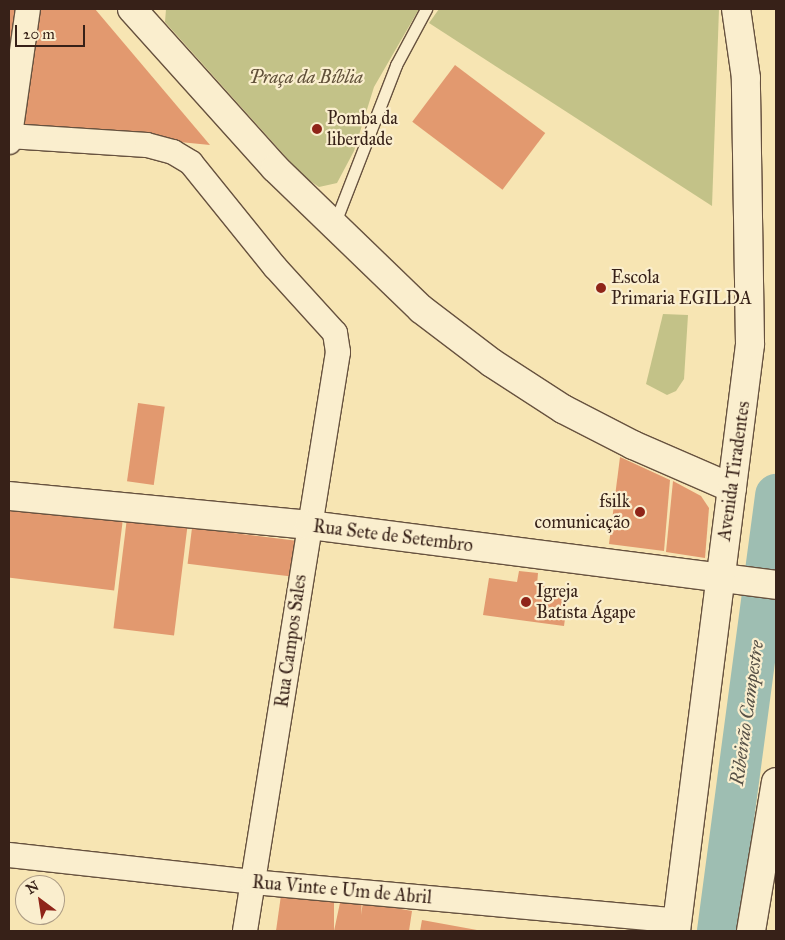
<!DOCTYPE html>
<html>
<head>
<meta charset="utf-8">
<style>
  body { margin:0 }
  #map { position:relative; width:785px; height:940px; overflow:hidden; background:#f7e5b3; font-family:"IM FELL Great Primer",serif }
  div>[style] { position:absolute }
  .green>* { inset:0; background:#c3c288 }
  .river>* { height:42px; margin:-21px; padding:0 21px; transform-origin:21px; border-radius:21px; background:#9ebeb2 }
  .building>* { inset:0; background:#e2996f; transform-origin:0 0 }
  .roads { filter:drop-shadow(1px 0 #67523f) drop-shadow(-1px 0 #67523f) drop-shadow(0 1px #67523f) drop-shadow(0 -1px #67523f) }
  .service>* { height:11px; margin:-5.5px; padding:0 5.5px; transform-origin:5.5px; border-radius:5.5px; background:#faeece }
  .minor>* { height:24px; margin:-12px; padding:0 12px; transform-origin:12px; border-radius:12px; background:#faeece }
  .tertiary>* { height:28px; margin:-14px; padding:0 14px; transform-origin:14px; border-radius:14px; background:#faeece }
  .secondary>* { height:28px; margin:-14px; padding:0 14px; transform-origin:14px; border-radius:14px; background:#faeece }
  .dots>* { width:14px; height:14px; translate:-50% -50%; box-sizing:border-box; border:2px solid #faeece; border-radius:50% }
  span { translate:-50% -50%; white-space:nowrap; text-align:center; line-height:1.15; -webkit-text-stroke:4.5px #faeece; paint-order:stroke }
  .park-label { font-size:18px; color:#61513a; font-style:italic }
  .poi-label { font-size:18px; color:#372118 }
  .left { translate:0 -50%; text-align:left }
  .right { translate:-100% -50%; text-align:right }
  .street-label { font-size:18px; color:#372118 }
  .water-label { font-size:19px; color:#565046; font-style:italic }
  .frame { position:absolute; inset:0; border:10px solid #372118; pointer-events:none }
  .north { position:absolute; left:15px; top:875px; width:50px; height:50px; box-sizing:border-box; background:#faeece; border:1px solid #ac9c85; border-radius:50%; rotate:329deg; font-size:14px; font-weight:700; line-height:20px; text-align:center; color:#372118 }
  .north::after { content:''; display:block; margin:auto; width:18px; height:22px; background:#8f2418; clip-path:polygon(50% 0,100% 100%,50% 72%,0 100%) }
  .scale { position:absolute; left:15px; top:25px; width:70px; height:22px; box-sizing:border-box; border:2px solid #372118; border-top:0; padding-left:6px; font-size:15px; line-height:18px; white-space:nowrap; color:#372118; -webkit-text-stroke:4px #faeece; paint-order:stroke }
</style>
</head>
<body>
<div id="map">
  <div class="green">
    <div style="clip-path:polygon(166px 9px,419px 9px,374px 87px,354px 151px,337px 183px,319px 187px,303px 176px,165px 22px)"></div>
    <div style="clip-path:polygon(439px 9px,719px 9px,712px 206px,429px 23px)"></div>
    <div style="clip-path:polygon(663px 314px,688px 315px,684px 379px,676px 391px,667px 395px,646px 384px)"></div>
  </div>
  <div class="river">
    <div style="left:718px;top:931px;width:440px;rotate:-82.4deg"></div>
  </div>
  <div class="building">
    <div style="clip-path:polygon(9px 9px,17px 9px,10px 56px,9px 56px)"></div>
    <div style="clip-path:polygon(35px 9px,95px 9px,210px 145px,19px 126px)"></div>
    <div style="left:455px;top:65px;width:113px;height:71px;rotate:37deg"></div>
    <div style="left:138px;top:403px;width:27px;height:79px;rotate:8deg"></div>
    <div style="clip-path:polygon(620px 457px,670px 480px,664px 551px,609px 544px)"></div>
    <div style="clip-path:polygon(673px 481px,701px 496px,709px 508px,705px 558px,666px 552px)"></div>
    <div style="left:9px;top:503px;width:115px;height:74px;rotate:7deg"></div>
    <div style="left:127px;top:518px;width:61px;height:111px;rotate:7deg"></div>
    <div style="left:192px;top:528px;width:113px;height:36px;rotate:7deg"></div>
    <div style="clip-path:polygon(519px 571px,538px 573px,537px 585px,569px 590px,564px 626px,483px 615px,489px 578px,517px 582px)"></div>
    <div style="clip-path:polygon(282px 888px,334px 895px,334px 931px,276px 931px)"></div>
    <div style="clip-path:polygon(341px 898px,362px 898px,361px 915px,363px 902px,412px 911px,409px 931px,334px 931px)"></div>
    <div style="clip-path:polygon(422px 920px,477px 930px,477px 931px,420px 931px)"></div>
  </div>
  <div class="roads">
    <div class="service">
      <div style="left:334px;top:225px;width:172px;rotate:-68.8deg"></div>
      <div style="left:396px;top:65px;width:64px;rotate:-61.8deg"></div>
    </div>
    <div class="minor">
      <div style="left:9px;top:136px;width:138px;rotate:3.7deg"></div>
      <div style="left:147px;top:145px;width:27px;rotate:15deg"></div>
      <div style="left:173px;top:152px;width:21px;rotate:31deg"></div>
      <div style="left:191px;top:163px;width:134px;rotate:51.1deg"></div>
      <div style="left:275px;top:267px;width:89px;rotate:47.7deg"></div>
      <div style="left:335px;top:333px;width:19px;rotate:81deg"></div>
      <div style="left:338px;top:352px;width:586px;rotate:99.13deg"></div>
      <div style="left:9px;top:142px;width:134px;rotate:-81.9deg"></div>
      <div style="left:9px;top:855px;width:244px;rotate:6.3deg"></div>
      <div style="left:252px;top:882px;width:427px;rotate:5.2deg"></div>
    </div>
    <div class="tertiary">
      <div style="left:132px;top:9px;width:214px;rotate:48deg"></div>
      <div style="left:275px;top:168px;width:203px;rotate:44deg"></div>
      <div style="left:421px;top:309px;width:89px;rotate:37.3deg"></div>
      <div style="left:492px;top:363px;width:85px;rotate:32.9deg"></div>
      <div style="left:563px;top:409px;width:79px;rotate:27.2deg"></div>
      <div style="left:633px;top:445px;width:108px;rotate:23.5deg"></div>
      <div style="left:9px;top:496px;width:301px;rotate:5.5deg"></div>
      <div style="left:309px;top:525px;width:471px;rotate:7.3deg"></div>
    </div>
    <div class="secondary">
      <div style="left:676px;top:931px;width:592px;rotate:-82.81deg"></div>
      <div style="left:750px;top:344px;width:266px;rotate:-90.9deg"></div>
      <div style="left:746px;top:78px;width:70px;rotate:-98.2deg"></div>
      <div style="left:751px;top:931px;width:151px;rotate:-80.5deg"></div>
    </div>
  </div>
  <div class="dots">
    <div style="left:317px;top:129px;background:#8f2418"></div>
    <div style="left:601px;top:288px;background:#8f2418"></div>
    <div style="left:640px;top:512px;background:#8f2418"></div>
    <div style="left:526px;top:602px;background:#8f2418"></div>
  </div>
  <div class="park-label">
    <span style="left:306px;top:77px">Praça da Bíblia</span>
  </div>
  <div class="poi-label">
    <span class="left" style="left:327px;top:129px">Pomba da<br>liberdade</span>
    <span class="left" style="left:611px;top:288px">Escola<br>Primaria EGILDA</span>
    <span class="right" style="left:630px;top:512px">fsilk<br>comunicação</span>
    <span class="left" style="left:536px;top:602px">Igreja<br>Batista Ágape</span>
  </div>
  <div class="street-label">
    <span style="left:734px;top:471px;rotate:-82deg">Avenida Tiradentes</span>
    <span style="left:393px;top:536px;rotate:7deg">Rua Sete de Setembro</span>
    <span style="left:291px;top:641px;rotate:-82deg">Rua Campos Sales</span>
    <span style="left:342px;top:890px;rotate:5deg">Rua Vinte e Um de Abril</span>
  </div>
  <div class="water-label">
    <span style="left:747px;top:713px;rotate:-82deg">Ribeirão Campestre</span>
  </div>
  <div class="frame"></div>
  <div class="north">N</div>
  <div class="scale">20 m</div>
</div>
</body>
</html>
